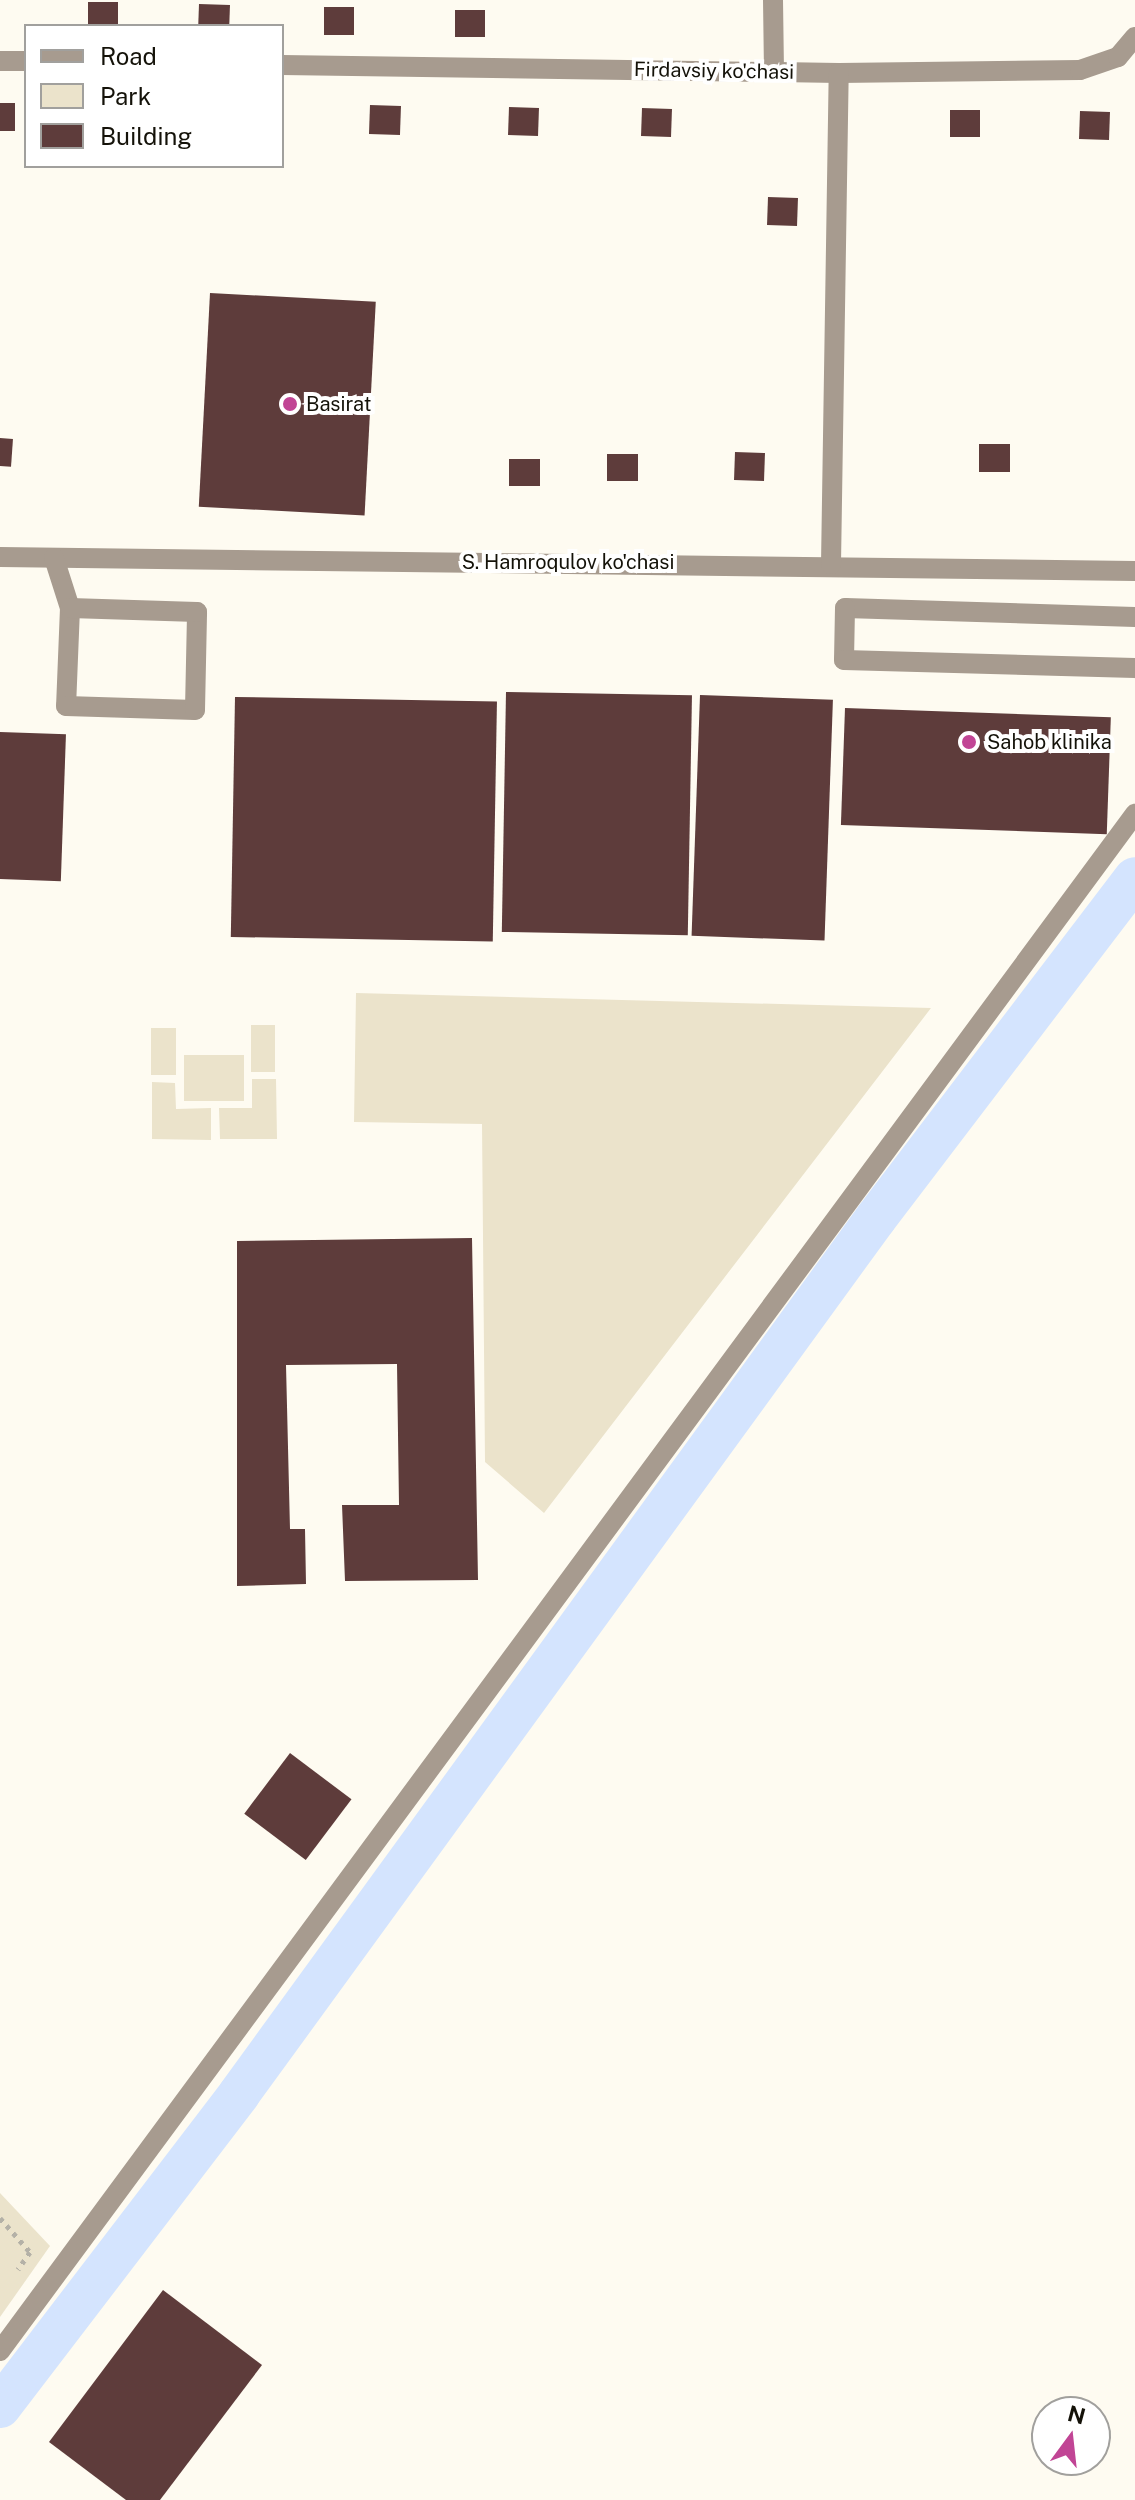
<!DOCTYPE html>
<html>
<head>
<meta charset="utf-8">
<style>
  body { margin:0 }
  #map { position:relative; width:1135px; height:2500px; overflow:hidden; background:#fefbf1; font-family:"Public Sans",sans-serif }
  div>[style] { position:absolute }
  .green>* { inset:0; background:#ebe3cb; transform-origin:0 0 }
  .canal>* { height:42px; margin:-21px; padding:0 21px; transform-origin:21px; border-radius:21px; background:#d4e4fe }
  .building>* { inset:0; background:#5e3c3b; transform-origin:0 0 }
  .path>* { height:5px; margin-top:-2.5px; transform-origin:0; background:repeating-linear-gradient(90deg,#b4b1a7 0 4px,transparent 0 10px) }
  .minor>* { height:20px; margin:-10px; padding:0 10px; transform-origin:10px; border-radius:10px; background:#a79b8f }
  .dots>* { width:22px; height:22px; translate:-50% -50%; box-sizing:border-box; border:4px solid #fff; border-radius:50% }
  span { translate:-50% -50%; white-space:nowrap; text-align:center; line-height:1.15; -webkit-text-stroke:8px #fff; paint-order:stroke }
  .street-label { font-size:20px; color:#141209 }
  .poi-label { font-size:20px; color:#141209 }
  .left { translate:0 -50%; text-align:left }
  .legend { position:absolute; left:24px; top:24px; width:260px; height:144px; box-sizing:border-box; background:#fff; border:2px solid #a1a09d; margin:0; padding:10px 14px; list-style:none; font-size:24px; color:#141209 }
  .legend li { display:flex; align-items:center; gap:16px; height:40px }
  .legend b { width:40px; border:2px solid #a1a09d }
  .north { position:absolute; left:1031px; top:2396px; width:80px; height:80px; box-sizing:border-box; background:#fff; border:2px solid #a1a09d; border-radius:50%; rotate:15deg; font-size:22px; font-weight:700; line-height:32px; text-align:center; color:#141209 }
  .north::after { content:''; display:block; margin:auto; width:28px; height:36px; background:#c14595; clip-path:polygon(50% 0,100% 100%,50% 72%,0 100%) }
</style>
</head>
<body>
<div id="map">
  <div class="green">
    <div style="clip-path:polygon(356px 993px,931px 1008px,544px 1513px,485px 1462px,482px 1124px,354px 1122px)"></div>
    <div style="left:251px;top:1025px;width:24px;height:47px"></div>
    <div style="left:151px;top:1028px;width:25px;height:47px"></div>
    <div style="left:184px;top:1055px;width:60px;height:46px"></div>
    <div style="clip-path:polygon(252px 1079px,276px 1079px,277px 1139px,220px 1139px,219px 1108px,252px 1108px)"></div>
    <div style="clip-path:polygon(152px 1082px,175px 1083px,176px 1109px,211px 1108px,211px 1140px,152px 1139px)"></div>
    <div style="clip-path:polygon(0 2193px,50px 2246px,0 2317px)"></div>
  </div>
  <div class="canal">
    <div style="left:0;top:2407px;width:394px;rotate:-52.6deg"></div>
    <div style="left:239px;top:2094px;width:1083px;rotate:-53.98deg"></div>
    <div style="left:876px;top:1218px;width:427px;rotate:-52.7deg"></div>
  </div>
  <div class="building">
    <div style="left:88px;top:2px;width:30px;height:24px"></div>
    <div style="left:199px;top:4px;width:31px;height:22px;rotate:2deg"></div>
    <div style="left:324px;top:7px;width:30px;height:28px"></div>
    <div style="left:455px;top:10px;width:30px;height:27px"></div>
    <div style="left:0;top:103px;width:15px;height:28px"></div>
    <div style="left:370px;top:105px;width:31px;height:29px;rotate:2deg"></div>
    <div style="left:509px;top:107px;width:30px;height:28px;rotate:2deg"></div>
    <div style="left:642px;top:108px;width:30px;height:28px;rotate:2deg"></div>
    <div style="left:950px;top:110px;width:30px;height:27px"></div>
    <div style="left:1080px;top:111px;width:30px;height:28px;rotate:2deg"></div>
    <div style="left:768px;top:197px;width:30px;height:28px;rotate:2deg"></div>
    <div style="left:210px;top:293px;width:166px;height:214px;rotate:3deg"></div>
    <div style="left:0;top:438px;width:13px;height:28px;rotate:4deg"></div>
    <div style="left:979px;top:444px;width:31px;height:28px"></div>
    <div style="left:735px;top:452px;width:30px;height:28px;rotate:2deg"></div>
    <div style="left:607px;top:454px;width:31px;height:27px"></div>
    <div style="left:509px;top:459px;width:31px;height:27px"></div>
    <div style="left:506px;top:692px;width:186px;height:240px;rotate:1deg"></div>
    <div style="left:700px;top:695px;width:133px;height:241px;rotate:2deg"></div>
    <div style="left:235px;top:697px;width:262px;height:240px;rotate:1deg"></div>
    <div style="left:845px;top:708px;width:266px;height:117px;rotate:2deg"></div>
    <div style="left:0;top:732px;width:66px;height:147px;rotate:2deg"></div>
    <div style="clip-path:polygon(472px 1238px,478px 1580px,345px 1581px,342px 1505px,399px 1505px,397px 1364px,286px 1365px,290px 1529px,305px 1529px,306px 1584px,237px 1586px,237px 1241px)"></div>
    <div style="left:290px;top:1753px;width:77px;height:76px;rotate:37deg"></div>
    <div style="clip-path:polygon(163px 2290px,262px 2365px,160px 2500px,126px 2500px,49px 2442px)"></div>
  </div>
  <div class="path">
    <div style="left:0;top:2218px;width:45px;rotate:48.6deg"></div>
    <div style="left:30px;top:2252px;width:21px;rotate:125deg"></div>
  </div>
  <div class="minor">
    <div style="left:773px;top:0;width:72px;rotate:89.2deg"></div>
    <div style="left:0;top:61px;width:26px"></div>
    <div style="left:282px;top:65px;width:557px;rotate:0.82deg"></div>
    <div style="left:839px;top:73px;width:241px;rotate:-0.7deg"></div>
    <div style="left:1080px;top:70px;width:40px;rotate:-18.9deg"></div>
    <div style="left:1118px;top:57px;width:26px;rotate:-50deg"></div>
    <div style="left:0;top:557px;width:1135px;rotate:0.71deg"></div>
    <div style="left:54px;top:558px;width:52px;rotate:72.3deg"></div>
    <div style="left:70px;top:608px;width:98px;rotate:92.3deg"></div>
    <div style="left:66px;top:706px;width:129px;rotate:1.8deg"></div>
    <div style="left:195px;top:710px;width:98px;rotate:-88.8deg"></div>
    <div style="left:197px;top:612px;width:127px;rotate:-178.2deg"></div>
    <div style="left:831px;top:564px;width:491px;rotate:-89.1deg"></div>
    <div style="left:1135px;top:617px;width:290px;rotate:-178.2deg"></div>
    <div style="left:845px;top:608px;width:52px;rotate:91.1deg"></div>
    <div style="left:844px;top:660px;width:291px;rotate:1.6deg"></div>
    <div style="left:0;top:2351px;width:1911px;rotate:-53.56deg"></div>
  </div>
  <div class="dots">
    <div style="left:290px;top:404px;background:#c14595"></div>
    <div style="left:969px;top:742px;background:#c14595"></div>
  </div>
  <div class="street-label">
    <span style="left:714px;top:71px;rotate:1deg">Firdavsiy ko'chasi</span>
    <span style="left:568px;top:562px">S. Hamroqulov ko'chasi</span>
  </div>
  <div class="poi-label">
    <span class="left" style="left:306px;top:404px">Basirat</span>
    <span class="left" style="left:987px;top:742px">Sahob klinika</span>
  </div>
  <ul class="legend">
  <li><b style="height:10px;background:#a79b8f"></b>Road</li>
  <li><b style="height:22px;background:#ebe3cb"></b>Park</li>
  <li><b style="height:22px;background:#5e3c3b"></b>Building</li>
  </ul>
  <div class="north">N</div>
</div>
</body>
</html>
